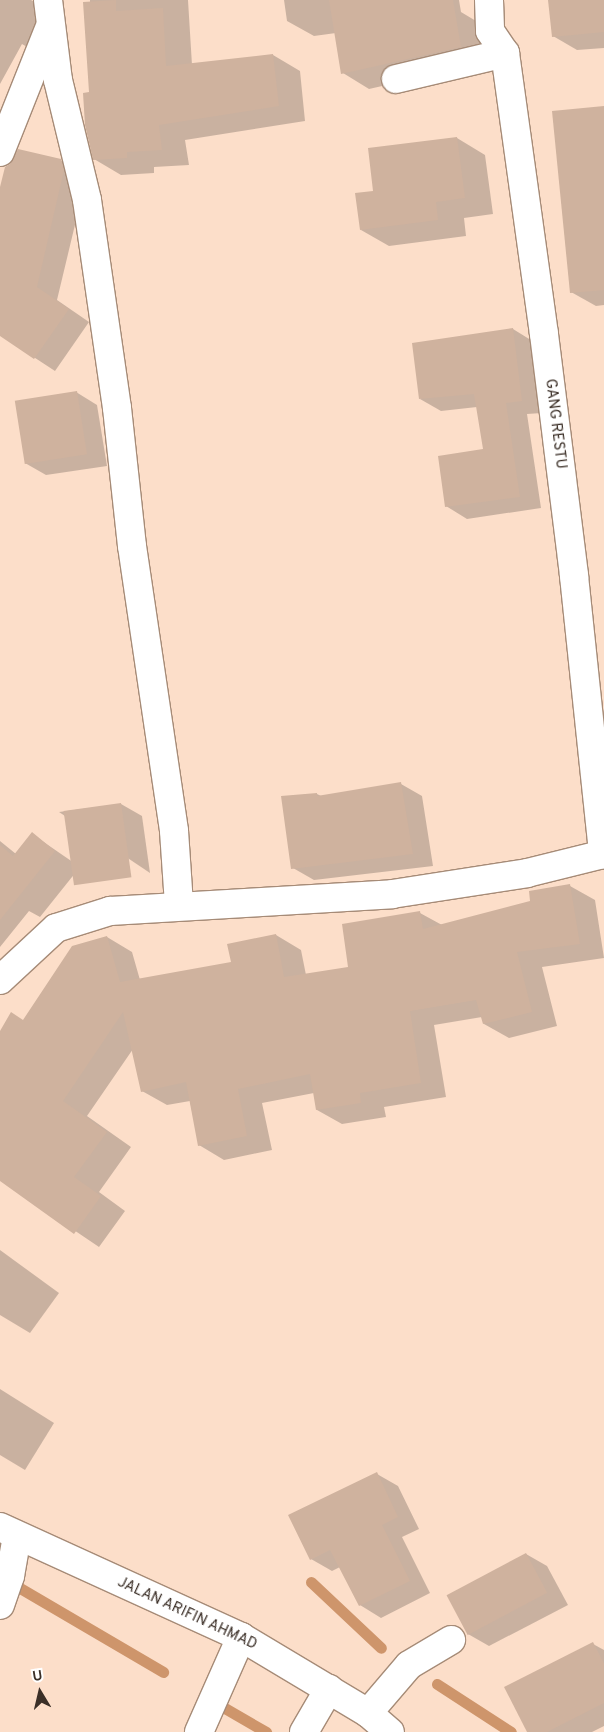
<!DOCTYPE html>
<html>
<head>
<meta charset="utf-8">
<style>
  body { margin:0 }
  #map { position:relative; width:604px; height:1732px; overflow:hidden; background:#fcdec9; font-family:Overpass,sans-serif }
  div>[style] { position:absolute }
  .shadow>* { inset:0; background:#0003 }
  .stream>* { height:11px; margin:-5.5px; padding:0 5.5px; transform-origin:5.5px; border-radius:5.5px; background:#ce956b }
  .building>* { inset:0; background:#cfb29e; transform-origin:0 0 }
  .roads { filter:drop-shadow(1px 0 #a68b77) drop-shadow(-1px 0 #a68b77) drop-shadow(0 1px #a68b77) drop-shadow(0 -1px #a68b77) }
  .minor>* { height:28px; margin:-14px; padding:0 14px; transform-origin:14px; border-radius:14px; background:#fff }
  span { translate:-50% -50%; white-space:nowrap; text-align:center; line-height:1.15; -webkit-text-stroke:5px #fff; paint-order:stroke }
  .street-label { font-size:15px; color:#3b2f27 }
  .north { position:absolute; left:15px; top:1667px; width:50px; height:50px; -webkit-text-stroke:4px #fff; paint-order:stroke; rotate:351deg; font-size:14px; font-weight:700; line-height:20px; text-align:center; color:#3b2f27 }
  .north::after { content:''; display:block; margin:auto; width:18px; height:22px; background:#3b2f27; clip-path:polygon(50% 0,100% 100%,50% 72%,0 100%) }
</style>
</head>
<body>
<div id="map">
  <div class="shadow">
    <div style="clip-path:polygon(0 0,31px 0,48px 9px,27px 47px,22px 44px,0 84px)"></div>
    <div style="clip-path:polygon(90px 0,188px 0,192px 65px,273px 55px,300px 71px,305px 121px,185px 140px,189px 165px,154px 167px,154px 173px,121px 175px,94px 159px,91px 123px)"></div>
    <div style="clip-path:polygon(284px 0,459px 0,461px 12px,481px 24px,488px 62px,369px 89px,343px 73px,336px 33px,314px 36px,287px 21px)"></div>
    <div style="clip-path:polygon(549px 0,604px 0,604px 48px,577px 50px,553px 36px)"></div>
    <div style="clip-path:polygon(604px 108px,604px 305px,596px 306px,571px 292px)"></div>
    <div style="clip-path:polygon(457px 138px,485px 155px,493px 214px,464px 218px,466px 236px,389px 246px,361px 230px,374px 192px)"></div>
    <div style="clip-path:polygon(60px 160px,82px 172px,85px 183px,57px 300px,89px 322px,55px 371px,0 335px,0 193px)"></div>
    <div style="clip-path:polygon(513px 329px,534px 342px,542px 413px,527px 414px,541px 508px,467px 519px,446px 506px,484px 450px,477px 407px,441px 411px,420px 399px)"></div>
    <div style="clip-path:polygon(76px 392px,97px 405px,107px 466px,46px 475px,25px 463px)"></div>
    <div style="clip-path:polygon(401px 784px,422px 796px,433px 866px,314px 880px,293px 868px,317px 794px,321px 796px)"></div>
    <div style="clip-path:polygon(121px 804px,142px 816px,150px 873px,59px 812px)"></div>
    <div style="clip-path:polygon(32px 834px,80px 867px,40px 917px,29px 911px,0 947px,0 841px,16px 854px)"></div>
    <div style="clip-path:polygon(570px 886px,595px 900px,604px 958px,542px 967px,557px 1026px,509px 1038px,484px 1024px,482px 1017px,434px 1025px,446px 1097px,384px 1107px,386px 1117px,342px 1124px,317px 1110px,314px 1093px,262px 1103px,272px 1150px,224px 1160px,199px 1145px,190px 1101px,167px 1105px,142px 1091px,133px 1049px,87px 1116px,131px 1147px,99px 1192px,125px 1211px,99px 1247px,0 1180px,0 1033px,23px 1021px,107px 937px,132px 952px,140px 980px,232px 963px,276px 935px,301px 950px,306px 975px,350px 968px,420px 913px,442px 925px,532px 902px)"></div>
    <div style="clip-path:polygon(0 1250px,59px 1293px,30px 1333px,0 1315px)"></div>
    <div style="clip-path:polygon(0 1389px,54px 1423px,25px 1470px,0 1455px)"></div>
    <div style="clip-path:polygon(377px 1474px,398px 1486px,419px 1529px,402px 1537px,430px 1593px,381px 1618px,360px 1605px,340px 1567px,332px 1571px,311px 1559px)"></div>
    <div style="clip-path:polygon(526px 1554px,547px 1566px,568px 1605px,489px 1646px,468px 1634px)"></div>
    <div style="clip-path:polygon(593px 1644px,604px 1650px,604px 1726px,592px 1732px,529px 1732px)"></div>
  </div>
  <div class="stream">
    <div style="left:8px;top:1581px;width:180px;rotate:30.4deg"></div>
    <div style="left:311px;top:1582px;width:96px;rotate:43.3deg"></div>
    <div style="left:437px;top:1684px;width:88px;rotate:33deg"></div>
    <div style="left:216px;top:1703px;width:58px;rotate:30.1deg"></div>
  </div>
  <div class="building">
    <div style="clip-path:polygon(116px 0,116px 11px,163px 8px,166px 66px,273px 54px,279px 106px,159px 125px,162px 150px,127px 152px,127px 158px,93px 160px,85px 125px,83px 93px,89px 92px,83px 2px)"></div>
    <div style="clip-path:polygon(329px 0,453px 0,461px 47px,341px 74px)"></div>
    <div style="clip-path:polygon(548px 0,604px 0,604px 32px,552px 37px)"></div>
    <div style="clip-path:polygon(604px 106px,604px 290px,570px 293px,552px 111px)"></div>
    <div style="clip-path:polygon(457px 137px,465px 198px,436px 202px,438px 220px,360px 230px,355px 193px,373px 191px,368px 148px)"></div>
    <div style="clip-path:polygon(18px 149px,61px 159px,64px 170px,37px 287px,69px 309px,34px 359px,0 336px,0 187px,5px 167px,10px 164px)"></div>
    <div style="clip-path:polygon(513px 328px,522px 401px,506px 403px,520px 497px,445px 507px,438px 456px,483px 449px,474px 394px,419px 399px,412px 343px)"></div>
    <div style="left:77px;top:391px;width:64px;height:63px;rotate:81deg"></div>
    <div style="clip-path:polygon(401px 782px,413px 854px,291px 869px,281px 796px,317px 793px,317px 796px)"></div>
    <div style="left:121px;top:803px;width:75px;height:58px;rotate:82deg"></div>
    <div style="clip-path:polygon(32px 832px,55px 851px,0 920px,0 845px,13px 856px)"></div>
    <div style="clip-path:polygon(570px 884px,580px 944px,517px 952px,532px 1012px,483px 1024px,476px 1000px,410px 1011px,421px 1083px,360px 1093px,361px 1103px,316px 1110px,310px 1074px,238px 1089px,247px 1136px,198px 1146px,186px 1082px,141px 1092px,123px 1012px,63px 1101px,107px 1132px,74px 1177px,101px 1196px,74px 1234px,0 1181px,0 1031px,11px 1012px,23px 1020px,72px 946px,107px 936px,120px 982px,231px 962px,227px 944px,276px 934px,284px 977px,348px 967px,342px 924px,420px 911px,423px 929px,530px 901px,529px 891px)"></div>
    <div style="clip-path:polygon(377px 1472px,398px 1517px,382px 1525px,410px 1581px,359px 1606px,330px 1550px,310px 1560px,288px 1515px)"></div>
    <div style="left:526px;top:1553px;width:45px;height:90px;rotate:62deg"></div>
    <div style="clip-path:polygon(593px 1642px,604px 1664px,604px 1703px,547px 1732px,527px 1732px,504px 1687px)"></div>
  </div>
  <div class="roads">
    <div class="minor">
      <div style="left:48px;top:0;width:81px;rotate:82.9deg"></div>
      <div style="left:58px;top:80px;width:123px;rotate:76.4deg"></div>
      <div style="left:87px;top:200px;width:210px;rotate:81.8deg"></div>
      <div style="left:117px;top:408px;width:139px;rotate:83.8deg"></div>
      <div style="left:132px;top:546px;width:288px;rotate:81.6deg"></div>
      <div style="left:174px;top:831px;width:74px;rotate:86.1deg"></div>
      <div style="left:489px;top:0;width:31px;rotate:88deg"></div>
      <div style="left:490px;top:31px;width:27px;rotate:56deg"></div>
      <div style="left:505px;top:53px;width:284px;rotate:82.1deg"></div>
      <div style="left:544px;top:334px;width:244px;rotate:82.9deg"></div>
      <div style="left:574px;top:576px;width:280px;rotate:84deg"></div>
      <div style="left:396px;top:79px;width:112px;rotate:-13.4deg"></div>
      <div style="left:0;top:152px;width:132px;rotate:-68.3deg"></div>
      <div style="left:0;top:980px;width:76px;rotate:-42.9deg"></div>
      <div style="left:56px;top:928px;width:57px;rotate:-17.5deg"></div>
      <div style="left:110px;top:911px;width:283px;rotate:-3.4deg"></div>
      <div style="left:392px;top:894px;width:137px;rotate:-8.8deg"></div>
      <div style="left:527px;top:873px;width:79px;rotate:-13.9deg"></div>
      <div style="left:0;top:1527px;width:265px;rotate:24.5deg"></div>
      <div style="left:241px;top:1637px;width:148px;rotate:30.9deg"></div>
      <div style="left:368px;top:1713px;width:29px;rotate:41deg"></div>
      <div style="left:0;top:1605px;width:31px;rotate:-71deg"></div>
      <div style="left:10px;top:1576px;width:41px;rotate:-80.1deg"></div>
      <div style="left:368px;top:1713px;width:63px;rotate:-49.5deg"></div>
      <div style="left:409px;top:1665px;width:49px;rotate:-30.8deg"></div>
      <div style="left:199px;top:1732px;width:104px;rotate:-66.1deg"></div>
      <div style="left:304px;top:1732px;width:50px;rotate:-59.8deg"></div>
    </div>
  </div>
  <div class="street-label">
    <span style="left:555px;top:424px;rotate:83deg">GANG RESTU</span>
    <span style="left:187px;top:1614px;rotate:25deg">JALAN ARIFIN AHMAD</span>
  </div>
  <div class="north">U</div>
</div>
</body>
</html>
